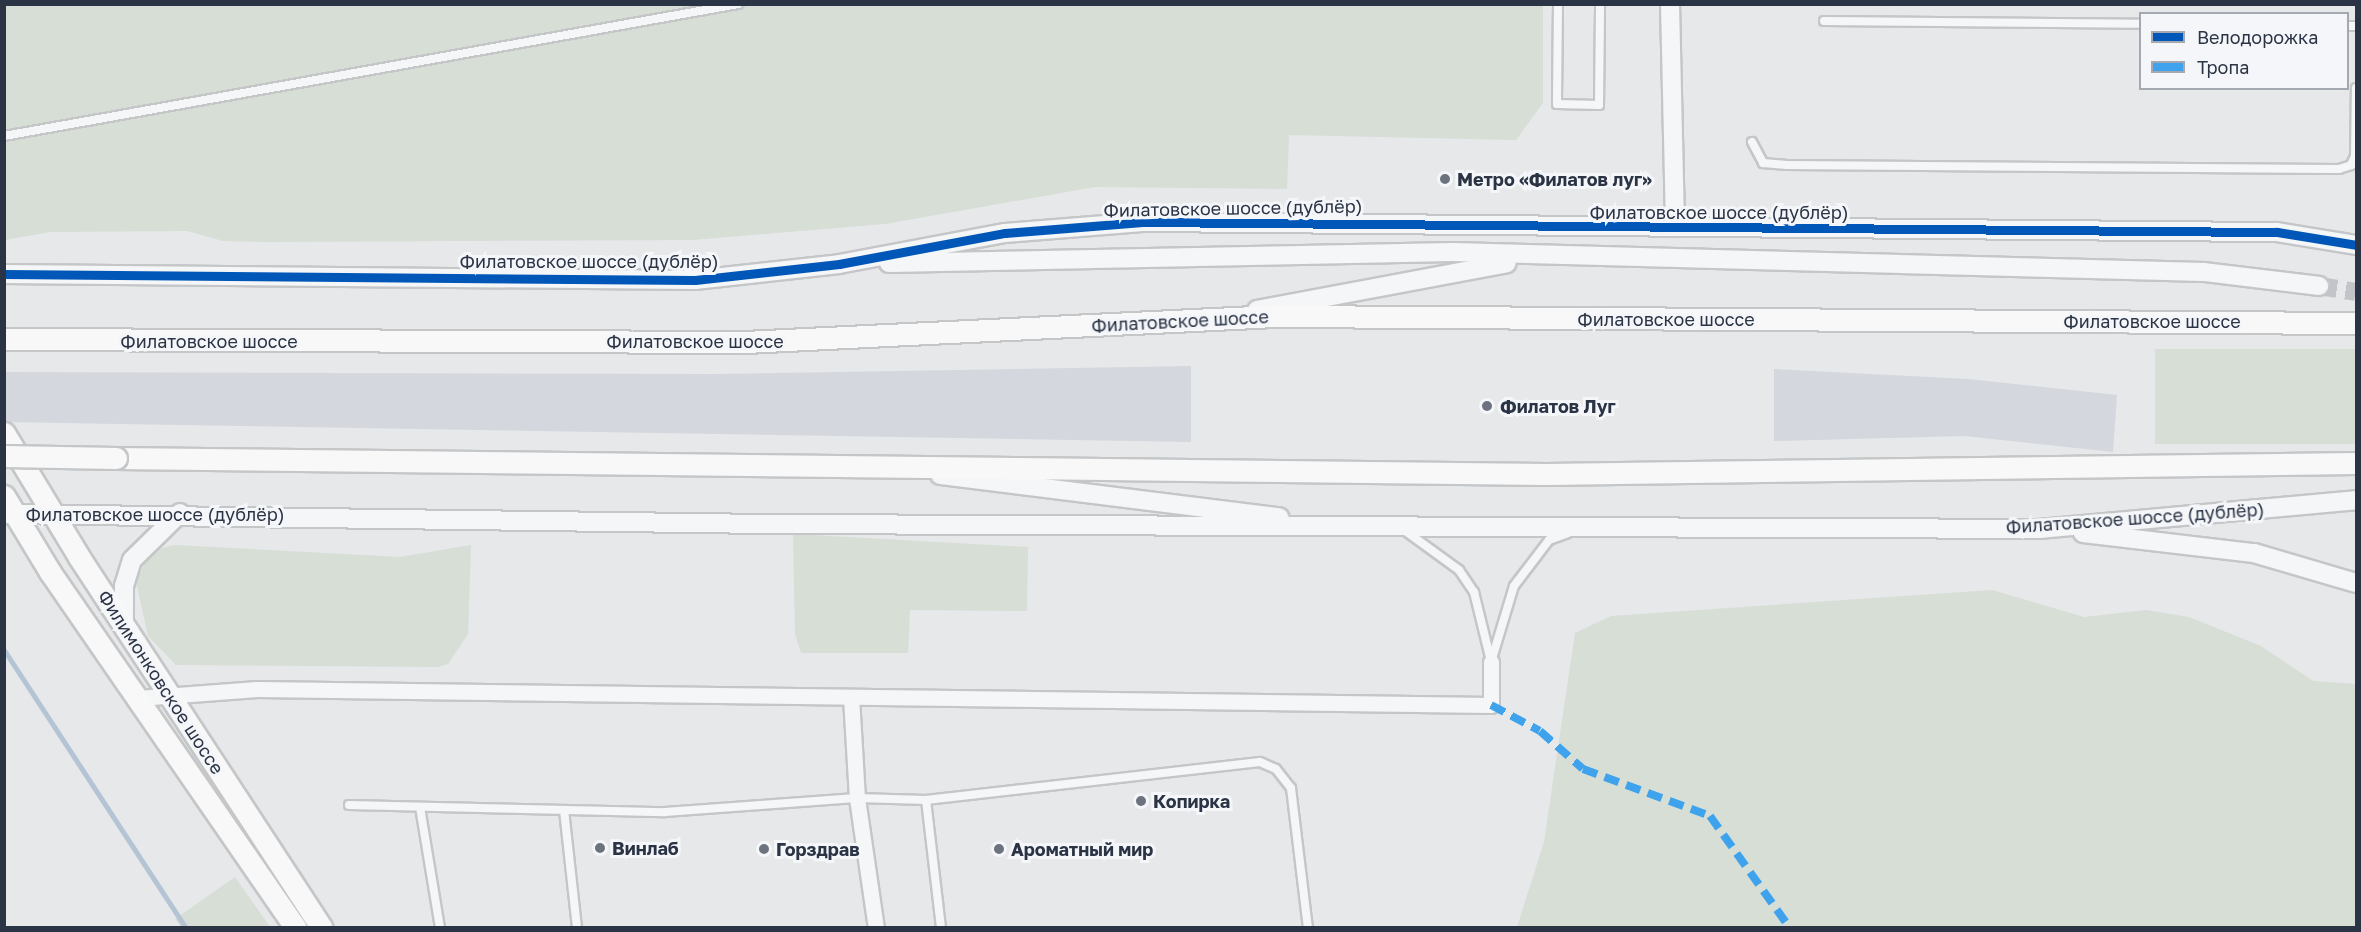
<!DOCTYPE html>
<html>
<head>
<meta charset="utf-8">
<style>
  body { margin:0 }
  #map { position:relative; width:2361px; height:932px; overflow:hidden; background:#e6e8ea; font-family:"Golos Text",sans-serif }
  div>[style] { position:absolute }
  .built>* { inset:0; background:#d4d7dd }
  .green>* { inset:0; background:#d6ded6; transform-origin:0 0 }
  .stream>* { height:5px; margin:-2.5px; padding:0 2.5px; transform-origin:2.5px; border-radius:2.5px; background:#b4c4d5 }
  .tertiary-tunnel>* { height:18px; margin-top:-9px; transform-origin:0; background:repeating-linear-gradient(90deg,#c1c4c9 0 18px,transparent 0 27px) }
  .roads { filter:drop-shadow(2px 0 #c4c6c8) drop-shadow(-2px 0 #c4c6c8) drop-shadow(0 2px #c4c6c8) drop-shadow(0 -2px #c4c6c8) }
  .service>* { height:8px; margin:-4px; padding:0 4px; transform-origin:4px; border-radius:4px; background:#f5f6f7 }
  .minor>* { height:15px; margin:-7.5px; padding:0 7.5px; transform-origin:7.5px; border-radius:7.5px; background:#f5f6f7 }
  .tertiary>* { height:18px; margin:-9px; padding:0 9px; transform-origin:9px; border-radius:9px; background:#f5f6f7 }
  .secondary>* { height:21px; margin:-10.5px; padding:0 10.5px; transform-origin:10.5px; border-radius:10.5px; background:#f8f8f8 }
  .bridges { filter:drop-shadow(2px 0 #c4c6c8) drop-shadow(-2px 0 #c4c6c8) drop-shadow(0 2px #c4c6c8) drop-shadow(0 -2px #c4c6c8) }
  .secondary-bridge>* { height:21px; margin:-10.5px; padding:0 10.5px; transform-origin:10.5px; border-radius:10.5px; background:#f8f8f8 }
  .quiet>* { height:8px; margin-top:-4px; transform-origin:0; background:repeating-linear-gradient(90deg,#3ea3ec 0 15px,transparent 0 23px) }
  .cycleway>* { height:9px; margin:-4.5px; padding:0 4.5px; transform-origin:4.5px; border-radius:4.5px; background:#0057b8 }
  .dots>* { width:16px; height:16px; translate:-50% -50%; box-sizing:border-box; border:3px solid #f4f6f9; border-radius:50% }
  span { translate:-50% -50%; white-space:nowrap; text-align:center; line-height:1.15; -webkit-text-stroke:6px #f4f6f9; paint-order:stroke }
  .poi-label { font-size:18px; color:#2b3445; font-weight:700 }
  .left { translate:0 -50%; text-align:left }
  .street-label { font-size:18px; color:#2b3445 }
  .frame { position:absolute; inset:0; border:6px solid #2b3445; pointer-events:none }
  .legend { position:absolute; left:2139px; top:12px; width:210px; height:78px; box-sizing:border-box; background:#f4f6f9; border:2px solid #a4a8b1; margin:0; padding:8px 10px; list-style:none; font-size:18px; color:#2b3445 }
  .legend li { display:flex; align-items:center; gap:12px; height:30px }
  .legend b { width:30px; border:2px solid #a4a8b1 }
</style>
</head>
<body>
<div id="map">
  <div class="built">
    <div style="clip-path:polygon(1191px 366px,1191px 442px,4px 422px,5px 372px,715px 374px)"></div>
    <div style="clip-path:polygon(1774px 369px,1968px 379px,2117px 395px,2113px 452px,1964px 436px,1774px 441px)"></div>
  </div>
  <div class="green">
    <div style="clip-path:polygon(4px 5px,1543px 5px,1543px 103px,1516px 140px,1289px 135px,1287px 189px,1095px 187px,885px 224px,693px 240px,267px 242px,223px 241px,187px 231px,50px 232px,5px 240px)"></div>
    <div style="left:2155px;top:349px;width:201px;height:95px"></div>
    <div style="clip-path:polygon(793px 534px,1028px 547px,1027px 611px,910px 610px,908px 653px,801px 653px,795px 634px)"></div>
    <div style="clip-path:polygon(175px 545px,400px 557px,471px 545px,468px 634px,448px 664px,438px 667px,176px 665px,148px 636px,136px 582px,144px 564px,162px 548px)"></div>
    <div style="clip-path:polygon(1992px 590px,2084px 617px,2146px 610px,2189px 617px,2261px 646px,2313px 681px,2356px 684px,2356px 927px,1517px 927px,1544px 842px,1575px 633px,1611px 616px)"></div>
    <div style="clip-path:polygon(235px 877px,270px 927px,181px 927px,175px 919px)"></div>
  </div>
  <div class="stream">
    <div style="left:4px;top:650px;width:332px;rotate:56.8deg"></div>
  </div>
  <div class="tertiary-tunnel">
    <div style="left:2319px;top:286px;width:37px;rotate:9deg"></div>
  </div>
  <div class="roads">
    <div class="service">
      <div style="left:1558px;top:4px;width:100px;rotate:90.6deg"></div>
      <div style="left:1557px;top:104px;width:42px;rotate:1.4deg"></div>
      <div style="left:1599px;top:105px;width:101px;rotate:-89.4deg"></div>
      <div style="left:1824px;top:21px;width:316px;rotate:0.5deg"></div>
      <div style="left:2348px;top:26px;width:8px"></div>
      <div style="left:4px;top:136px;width:746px;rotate:-10.19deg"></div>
      <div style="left:1752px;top:142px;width:24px;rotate:62deg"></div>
      <div style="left:1763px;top:163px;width:24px;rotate:5deg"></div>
      <div style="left:1787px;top:165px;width:552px;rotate:0.42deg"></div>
      <div style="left:2339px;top:169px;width:13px;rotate:-18deg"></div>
      <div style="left:2351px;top:165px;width:10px;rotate:-66deg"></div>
      <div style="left:2355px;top:156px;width:68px;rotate:-89.2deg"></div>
      <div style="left:1404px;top:530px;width:68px;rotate:36deg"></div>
      <div style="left:1459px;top:570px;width:27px;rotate:56deg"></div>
      <div style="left:1474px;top:592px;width:71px;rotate:76.2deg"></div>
      <div style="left:1491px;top:662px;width:79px;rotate:-73.2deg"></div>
      <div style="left:1514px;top:586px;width:58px;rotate:-52.7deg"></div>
      <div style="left:1549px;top:540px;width:20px;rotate:-20deg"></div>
      <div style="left:926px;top:800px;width:129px;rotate:83.3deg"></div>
      <div style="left:349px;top:805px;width:316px;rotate:1.3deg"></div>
      <div style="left:665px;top:812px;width:193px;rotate:-4.2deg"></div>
      <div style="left:857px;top:798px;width:69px;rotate:1.7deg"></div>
      <div style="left:926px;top:800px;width:336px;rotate:-6.5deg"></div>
      <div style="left:1260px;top:762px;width:17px;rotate:24deg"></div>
      <div style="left:1276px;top:769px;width:24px;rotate:52deg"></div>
      <div style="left:1291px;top:788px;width:141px;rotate:83.1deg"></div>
      <div style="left:420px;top:807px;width:123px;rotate:80.6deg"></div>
      <div style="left:564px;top:810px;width:119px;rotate:83.7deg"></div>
    </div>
    <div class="minor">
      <div style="left:851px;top:697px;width:101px;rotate:86.6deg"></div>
      <div style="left:857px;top:798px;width:131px;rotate:81.7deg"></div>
      <div style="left:138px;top:698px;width:119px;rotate:-4.3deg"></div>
      <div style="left:257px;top:689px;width:1234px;rotate:0.74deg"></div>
      <div style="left:1491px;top:705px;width:43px;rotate:-90deg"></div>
    </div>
    <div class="tertiary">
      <div style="left:1670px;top:4px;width:223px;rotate:88.7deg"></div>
      <div style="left:889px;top:263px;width:564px;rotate:-1.12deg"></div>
      <div style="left:1453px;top:252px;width:751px;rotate:1.53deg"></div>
      <div style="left:2204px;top:272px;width:116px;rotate:6.9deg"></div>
      <div style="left:4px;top:274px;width:691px;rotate:0.5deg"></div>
      <div style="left:695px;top:280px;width:145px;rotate:-6.3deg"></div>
      <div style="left:839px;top:264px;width:169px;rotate:-10.6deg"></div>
      <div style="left:1005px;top:233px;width:138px;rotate:-4.6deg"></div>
      <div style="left:1143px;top:222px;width:1134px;rotate:0.51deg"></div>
      <div style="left:2277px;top:232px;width:80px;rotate:9.3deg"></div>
      <div style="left:1257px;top:310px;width:254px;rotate:-10.6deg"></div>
      <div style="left:940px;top:475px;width:342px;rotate:7.1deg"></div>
      <div style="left:4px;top:514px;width:760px;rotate:0.75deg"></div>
      <div style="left:764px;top:524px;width:1275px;rotate:0.22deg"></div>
      <div style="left:2039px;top:529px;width:318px;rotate:-5.2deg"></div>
      <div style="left:2083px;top:533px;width:172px;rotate:6.7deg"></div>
      <div style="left:2254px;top:553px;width:106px;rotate:16.4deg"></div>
      <div style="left:124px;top:627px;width:41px;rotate:-90deg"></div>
      <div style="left:124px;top:586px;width:27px;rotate:-73deg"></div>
      <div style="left:132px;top:560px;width:67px;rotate:-44.4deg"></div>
    </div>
    <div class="secondary">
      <div style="left:4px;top:339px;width:741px;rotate:0.23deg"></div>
      <div style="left:745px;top:342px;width:531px;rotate:-2.81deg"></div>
      <div style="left:1275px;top:316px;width:1081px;rotate:0.37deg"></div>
      <div style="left:4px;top:433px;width:145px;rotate:58.8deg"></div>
      <div style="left:79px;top:557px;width:443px;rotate:56.8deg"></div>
      <div style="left:116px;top:458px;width:1430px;rotate:0.64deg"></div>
      <div style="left:1546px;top:474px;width:810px;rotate:-0.78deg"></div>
      <div style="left:4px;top:496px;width:89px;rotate:58.8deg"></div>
      <div style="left:50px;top:572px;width:433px;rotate:55.4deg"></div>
    </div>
  </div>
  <div class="bridges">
    <div class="secondary-bridge">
      <div style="left:4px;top:456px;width:112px;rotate:1deg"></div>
    </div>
  </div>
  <div class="quiet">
    <div style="left:1491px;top:705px;width:55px;rotate:28deg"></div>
    <div style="left:1540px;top:731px;width:57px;rotate:41.5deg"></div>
    <div style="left:1583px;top:769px;width:135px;rotate:20.3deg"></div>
    <div style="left:1710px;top:816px;width:138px;rotate:54.5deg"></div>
  </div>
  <div class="cycleway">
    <div style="left:4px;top:274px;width:691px;rotate:0.5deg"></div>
    <div style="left:695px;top:280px;width:145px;rotate:-6.3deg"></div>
    <div style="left:839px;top:264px;width:169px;rotate:-10.6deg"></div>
    <div style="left:1005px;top:233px;width:138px;rotate:-4.6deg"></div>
    <div style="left:1143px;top:222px;width:1134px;rotate:0.51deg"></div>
    <div style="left:2277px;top:232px;width:80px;rotate:9.3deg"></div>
  </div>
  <div class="dots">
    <div style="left:1445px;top:179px;background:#6c737f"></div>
    <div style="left:1487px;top:406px;background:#6c737f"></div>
    <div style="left:1141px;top:801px;background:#6c737f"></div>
    <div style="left:600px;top:848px;background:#6c737f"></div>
    <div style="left:764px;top:849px;background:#6c737f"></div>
    <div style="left:999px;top:849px;background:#6c737f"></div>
  </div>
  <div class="poi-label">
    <span class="left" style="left:1457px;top:179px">Метро «Филатов луг»</span>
    <span class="left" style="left:1500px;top:406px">Филатов Луг</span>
    <span class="left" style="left:1153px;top:801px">Копирка</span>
    <span class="left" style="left:612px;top:848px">Винлаб</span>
    <span class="left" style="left:776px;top:849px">Горздрав</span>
    <span class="left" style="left:1011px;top:849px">Ароматный мир</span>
  </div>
  <div class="street-label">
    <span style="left:1233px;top:208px;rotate:-1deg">Филатовское шоссе (дублёр)</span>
    <span style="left:1719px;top:212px">Филатовское шоссе (дублёр)</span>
    <span style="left:589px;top:261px">Филатовское шоссе (дублёр)</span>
    <span style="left:1666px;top:319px">Филатовское шоссе</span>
    <span style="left:1180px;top:321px;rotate:-3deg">Филатовское шоссе</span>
    <span style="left:2152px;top:321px">Филатовское шоссе</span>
    <span style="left:209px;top:341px">Филатовское шоссе</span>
    <span style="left:695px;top:341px">Филатовское шоссе</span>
    <span style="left:155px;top:514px">Филатовское шоссе (дублёр)</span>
    <span style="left:2135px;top:518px;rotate:-4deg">Филатовское шоссе (дублёр)</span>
    <span style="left:161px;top:682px;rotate:57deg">Филимонковское шоссе</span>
  </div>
  <div class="frame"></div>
  <ul class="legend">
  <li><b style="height:8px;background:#0057b8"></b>Велодорожка</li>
  <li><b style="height:8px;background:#3ea3ec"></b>Тропа</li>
  </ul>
</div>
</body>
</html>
